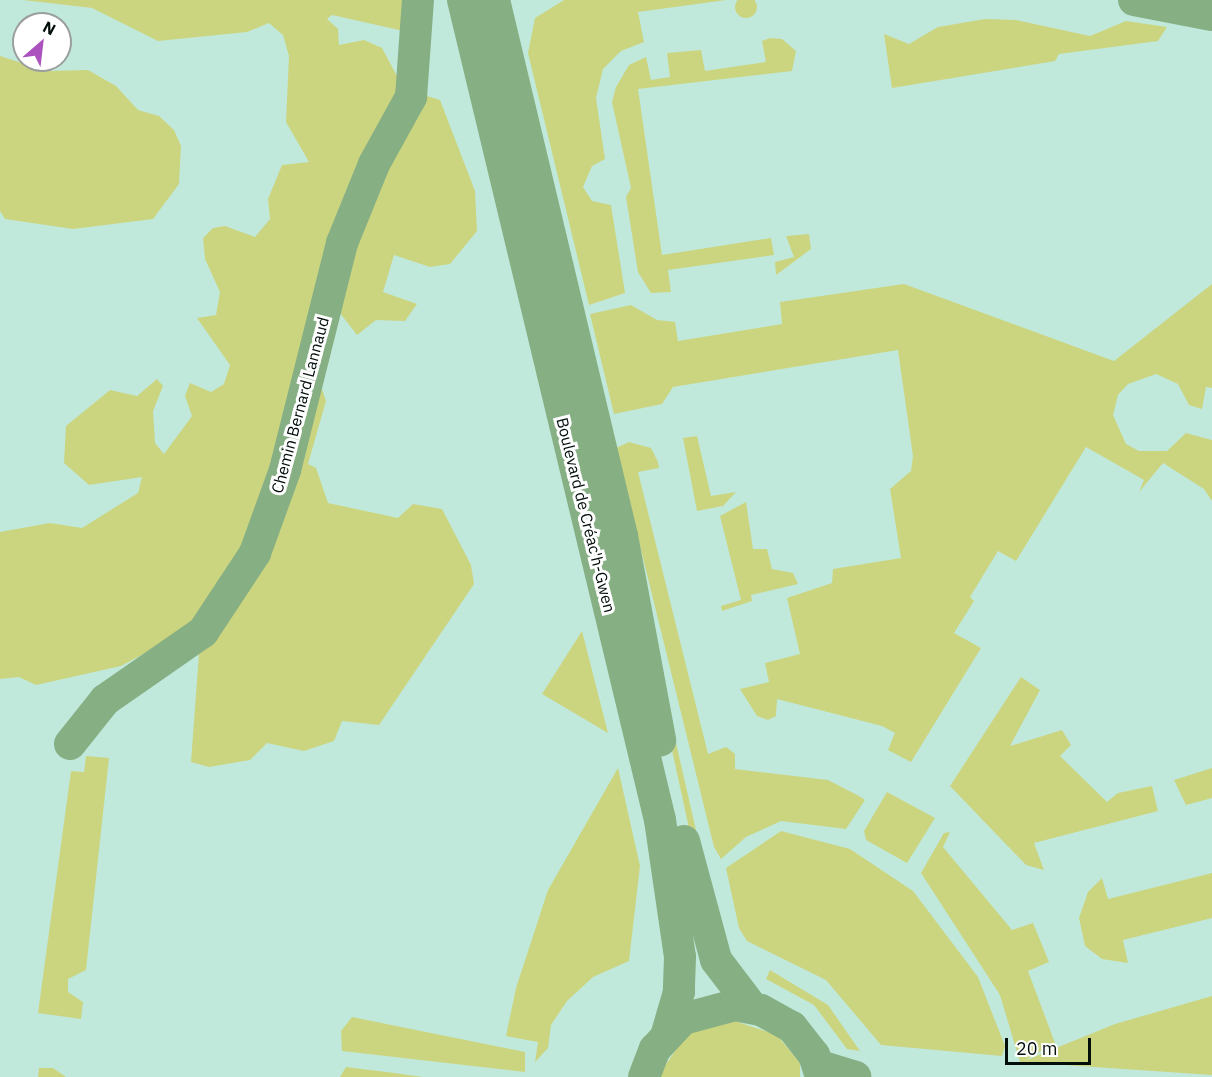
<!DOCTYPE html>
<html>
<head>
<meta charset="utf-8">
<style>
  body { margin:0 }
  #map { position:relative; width:1212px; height:1077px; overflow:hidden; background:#c1e9db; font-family:"IBM Plex Sans",sans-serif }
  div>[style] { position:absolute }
  .green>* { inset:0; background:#cbd580 }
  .round { border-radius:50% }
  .minor>* { height:32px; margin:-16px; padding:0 16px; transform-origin:16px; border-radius:16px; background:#86af84 }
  span { translate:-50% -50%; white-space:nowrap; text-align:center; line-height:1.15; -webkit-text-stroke:6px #fff; paint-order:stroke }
  .street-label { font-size:16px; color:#020e0a }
  .north { position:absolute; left:12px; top:12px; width:60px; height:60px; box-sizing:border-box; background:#fff; border:2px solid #9a9f9d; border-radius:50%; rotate:28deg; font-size:16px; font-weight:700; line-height:24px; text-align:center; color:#020e0a }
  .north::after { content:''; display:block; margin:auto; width:21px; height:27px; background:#ab52be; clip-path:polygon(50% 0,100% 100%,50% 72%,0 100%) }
  .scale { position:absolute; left:1005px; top:1038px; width:86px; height:27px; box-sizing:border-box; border:3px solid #020e0a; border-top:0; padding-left:8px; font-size:18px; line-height:21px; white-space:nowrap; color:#020e0a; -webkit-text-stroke:4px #fff; paint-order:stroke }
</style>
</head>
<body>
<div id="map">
  <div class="green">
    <div class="round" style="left:735px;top:-4px;width:22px;height:22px"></div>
    <div style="clip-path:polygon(23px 0,424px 0,426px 36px,332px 15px,327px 19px,338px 29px,339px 45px,364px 40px,382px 48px,404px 89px,440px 100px,475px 191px,477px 231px,450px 264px,430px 267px,394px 255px,383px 292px,417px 304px,405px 321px,376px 320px,357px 335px,336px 308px,307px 344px,326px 401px,308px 464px,316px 468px,328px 503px,398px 518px,413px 504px,442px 509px,471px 565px,474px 584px,379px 725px,342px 721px,334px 741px,304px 751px,267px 743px,250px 760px,209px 767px,191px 762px,199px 653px,166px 642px,121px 666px,36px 685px,19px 677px,0 679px,0 532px,50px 523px,82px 528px,138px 493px,142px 477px,89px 485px,64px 463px,66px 426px,110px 390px,137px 396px,157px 379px,163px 386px,153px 411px,155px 443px,164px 454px,192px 416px,185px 396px,190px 383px,211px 392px,224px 384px,230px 365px,197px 318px,216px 315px,220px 292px,205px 259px,203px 238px,213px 228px,225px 226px,255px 237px,270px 219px,268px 199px,282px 165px,309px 162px,286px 122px,289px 56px,283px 35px,269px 23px,247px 32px,158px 41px,92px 8px)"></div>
    <div style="clip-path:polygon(564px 0,726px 0,638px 12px,644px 42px,621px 51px,603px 69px,596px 98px,605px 159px,592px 166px,583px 187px,592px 201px,611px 205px,625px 293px,589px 305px,528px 53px,535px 18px)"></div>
    <div style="clip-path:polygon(985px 19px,1016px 20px,1090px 36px,1126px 21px,1167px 27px,1158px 41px,1059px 54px,1055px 61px,892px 88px,884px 34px,909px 44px,938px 27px)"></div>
    <div style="clip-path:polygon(770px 38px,782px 39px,796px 51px,792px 71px,638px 89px,662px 255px,771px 238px,774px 255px,668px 270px,671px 292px,651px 293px,638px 272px,626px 197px,631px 188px,612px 102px,616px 87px,629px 65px,646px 57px,651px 80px,670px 77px,667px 53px,701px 50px,705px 71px,766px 62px,762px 41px)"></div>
    <div style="clip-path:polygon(0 56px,47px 71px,88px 70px,116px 86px,138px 110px,159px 116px,174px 130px,181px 146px,179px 184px,153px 219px,73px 229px,5px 219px,0 211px)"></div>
    <div style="clip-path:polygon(809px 234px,811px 249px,776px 275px,775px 262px,794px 257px,786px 236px)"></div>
    <div style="clip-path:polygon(904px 284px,1114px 361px,1212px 284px,1212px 388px,1206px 387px,1202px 409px,1189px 405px,1178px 384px,1156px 374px,1128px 384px,1118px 395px,1113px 415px,1126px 444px,1139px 451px,1167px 451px,1186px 433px,1212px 440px,1212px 501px,1204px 489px,1163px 463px,1139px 492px,1144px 480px,1086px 447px,1016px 561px,998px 551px,970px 597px,974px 601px,954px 633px,981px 648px,911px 762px,888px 750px,895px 733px,882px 726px,777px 699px,776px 716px,768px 720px,757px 716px,740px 689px,769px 682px,765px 663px,800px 654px,787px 598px,832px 583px,833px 569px,901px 558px,890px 489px,911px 471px,913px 456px,898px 350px,673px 387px,662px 404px,614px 414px,590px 314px,631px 305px,657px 320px,675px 322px,678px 341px,782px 324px,780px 302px)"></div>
    <div style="clip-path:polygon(697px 436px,711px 496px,736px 492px,723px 506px,697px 511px,683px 438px)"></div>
    <div style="clip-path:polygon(629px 442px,651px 448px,658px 462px,659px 468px,638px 472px,708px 754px,726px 747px,735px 754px,735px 769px,828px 780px,859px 796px,865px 800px,846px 829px,781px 821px,746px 837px,721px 859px,714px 847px,616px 448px)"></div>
    <div style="clip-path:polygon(746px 502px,753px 549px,767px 549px,772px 569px,793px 573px,798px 584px,751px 595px,752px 601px,722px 611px,721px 606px,741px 600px,720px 516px)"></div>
    <div style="clip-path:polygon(582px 631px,608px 733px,542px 694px)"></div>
    <div style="clip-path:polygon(1021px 677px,1040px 690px,1010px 746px,1062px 730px,1071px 745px,1060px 756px,1107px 802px,1118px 793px,1152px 786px,1158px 811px,1034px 843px,1044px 870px,1026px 865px,950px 786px)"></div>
    <div style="clip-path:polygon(670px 741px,676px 743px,704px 865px,697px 865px)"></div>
    <div style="clip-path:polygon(86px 756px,109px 758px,86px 970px,68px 979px,68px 992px,83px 1002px,81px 1019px,38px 1013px,71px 771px,84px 772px)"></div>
    <div style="clip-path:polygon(618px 768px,640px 866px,629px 961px,593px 977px,567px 1001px,551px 1025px,548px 1048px,535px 1062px,538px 1042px,506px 1036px,516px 988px,548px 890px)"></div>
    <div style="clip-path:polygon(1212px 768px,1212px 798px,1186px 805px,1174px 780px)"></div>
    <div style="clip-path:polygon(887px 792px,935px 818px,907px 863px,866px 840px,864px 831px)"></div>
    <div style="clip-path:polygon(781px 831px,850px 849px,913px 891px,978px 977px,1005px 1046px,1002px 1056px,881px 1045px,826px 980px,747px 941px,739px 928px,726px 868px)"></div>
    <div style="clip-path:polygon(950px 832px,943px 847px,1012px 930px,1033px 923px,1049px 962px,1028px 971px,1055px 1043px,1024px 1061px,1115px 1024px,1212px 996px,1212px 1075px,1020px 1062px,1000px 995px,921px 873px,944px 833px)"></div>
    <div style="clip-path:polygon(1212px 873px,1212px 918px,1123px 940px,1128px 963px,1102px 959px,1085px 946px,1079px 918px,1088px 892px,1102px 878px,1108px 899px)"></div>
    <div style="clip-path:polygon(770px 970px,828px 1005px,860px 1051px,847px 1049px,814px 1005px,766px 979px)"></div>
    <div style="clip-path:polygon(352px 1017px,525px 1052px,525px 1072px,342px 1051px,341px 1031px)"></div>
    <div style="clip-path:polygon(732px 1020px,777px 1035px,800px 1063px,800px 1077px,657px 1077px,687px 1034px)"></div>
    <div style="clip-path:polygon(346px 1067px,394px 1073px,423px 1077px,340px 1077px)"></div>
    <div style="clip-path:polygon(39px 1068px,53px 1068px,66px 1077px,38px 1077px)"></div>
  </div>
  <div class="minor">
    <div style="left:463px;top:0;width:843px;rotate:76.49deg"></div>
    <div style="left:660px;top:820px;width:138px;rotate:81.7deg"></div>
    <div style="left:680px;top:957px;width:35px;rotate:92deg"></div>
    <div style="left:679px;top:992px;width:43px;rotate:106.3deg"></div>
    <div style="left:494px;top:0;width:551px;rotate:76.57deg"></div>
    <div style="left:622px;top:536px;width:208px;rotate:79.4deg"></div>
    <div style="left:1134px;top:0;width:79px;rotate:10.9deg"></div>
    <div style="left:70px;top:744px;width:56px;rotate:-51.5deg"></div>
    <div style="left:105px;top:700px;width:119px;rotate:-34.8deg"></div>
    <div style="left:203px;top:632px;width:95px;rotate:-56.6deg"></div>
    <div style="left:255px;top:553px;width:88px;rotate:-70.1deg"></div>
    <div style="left:285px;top:470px;width:234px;rotate:-75.9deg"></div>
    <div style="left:342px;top:243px;width:85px;rotate:-67.9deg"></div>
    <div style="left:374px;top:164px;width:77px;rotate:-61.1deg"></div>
    <div style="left:411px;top:97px;width:97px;rotate:-85.9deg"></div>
    <div style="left:684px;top:841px;width:123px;rotate:74.9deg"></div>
    <div style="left:716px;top:960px;width:58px;rotate:52.7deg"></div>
    <div style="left:820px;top:1066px;width:37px;rotate:17deg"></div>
    <div style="left:644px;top:1077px;width:30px;rotate:-69deg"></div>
    <div style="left:655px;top:1049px;width:41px;rotate:-47deg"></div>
    <div style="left:683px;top:1019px;width:54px;rotate:-15.1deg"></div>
    <div style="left:735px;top:1005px;width:26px;rotate:11deg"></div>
    <div style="left:761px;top:1010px;width:35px;rotate:29deg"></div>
    <div style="left:792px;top:1027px;width:36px;rotate:52deg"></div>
    <div style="left:814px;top:1055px;width:23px;rotate:72deg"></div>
  </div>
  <div class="street-label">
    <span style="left:300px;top:405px;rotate:-75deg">Chemin Bernard Lannaud</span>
    <span style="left:586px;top:515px;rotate:76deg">Boulevard de Créac'h-Gwen</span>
  </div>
  <div class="north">N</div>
  <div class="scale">20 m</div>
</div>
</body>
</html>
